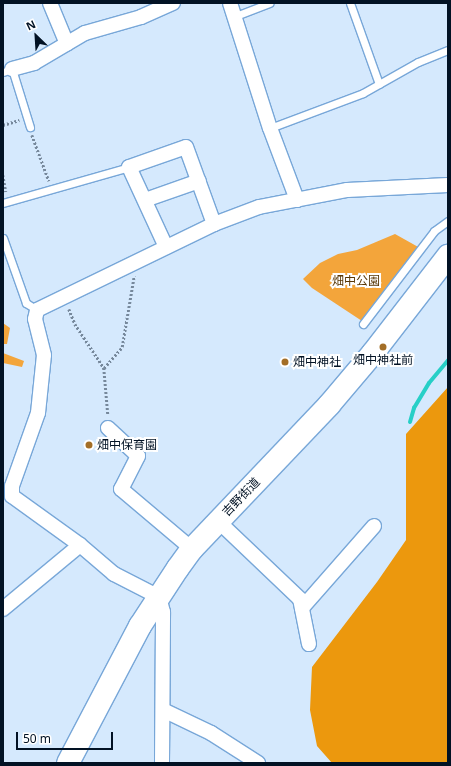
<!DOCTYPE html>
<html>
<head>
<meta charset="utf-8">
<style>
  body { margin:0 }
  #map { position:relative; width:451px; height:766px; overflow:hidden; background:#d5e9fd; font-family:"Noto Sans","Noto Sans JP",sans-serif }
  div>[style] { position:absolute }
  .green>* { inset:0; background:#f3a53b }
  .forest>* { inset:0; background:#ec980d }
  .stream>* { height:4px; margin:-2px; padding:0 2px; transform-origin:2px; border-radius:2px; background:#26cfc7 }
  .path>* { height:2.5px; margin-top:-1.25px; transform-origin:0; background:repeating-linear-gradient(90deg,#76889b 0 2px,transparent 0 4px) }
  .roads { filter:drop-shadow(1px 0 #78a7d8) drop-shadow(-1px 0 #78a7d8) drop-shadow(0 1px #78a7d8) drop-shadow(0 -1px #78a7d8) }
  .lane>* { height:7px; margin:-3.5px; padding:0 3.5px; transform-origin:3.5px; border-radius:3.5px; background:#fff }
  .street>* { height:14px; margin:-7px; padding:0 7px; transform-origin:7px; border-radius:7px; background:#fff }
  .primary>* { height:22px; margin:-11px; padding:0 11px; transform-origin:11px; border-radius:11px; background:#fff }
  .dots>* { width:11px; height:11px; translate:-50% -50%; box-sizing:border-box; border:2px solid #fff; border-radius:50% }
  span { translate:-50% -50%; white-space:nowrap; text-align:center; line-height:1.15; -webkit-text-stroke:4px #fff; paint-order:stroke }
  .park-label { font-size:12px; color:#583706 }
  .poi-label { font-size:12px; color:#021224 }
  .left { translate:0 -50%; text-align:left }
  .street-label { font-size:12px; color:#021224 }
  .frame { position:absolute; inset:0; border:4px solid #021224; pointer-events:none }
  .north { position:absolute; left:16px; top:16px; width:40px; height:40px; -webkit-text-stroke:3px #fff; paint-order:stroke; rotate:335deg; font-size:11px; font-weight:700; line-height:16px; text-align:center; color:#021224 }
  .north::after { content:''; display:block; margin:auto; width:14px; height:18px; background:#021224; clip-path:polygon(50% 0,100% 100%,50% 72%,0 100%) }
  .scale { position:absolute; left:16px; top:732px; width:97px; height:18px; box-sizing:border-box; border:2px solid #021224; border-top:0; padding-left:5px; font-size:12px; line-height:14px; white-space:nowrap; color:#021224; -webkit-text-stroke:3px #fff; paint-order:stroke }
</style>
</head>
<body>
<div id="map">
  <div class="green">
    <div style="clip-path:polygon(395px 234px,420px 248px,362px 321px,312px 288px,303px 279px,320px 263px,338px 254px,357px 250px)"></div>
    <div style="clip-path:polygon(3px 323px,10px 328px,7px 344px,3px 344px)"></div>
    <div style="clip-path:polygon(3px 353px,24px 361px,22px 367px,3px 363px)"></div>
  </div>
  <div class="forest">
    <div style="clip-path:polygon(448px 387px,448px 763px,332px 763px,317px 746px,310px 710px,312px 667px,377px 582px,406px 540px,406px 434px)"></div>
  </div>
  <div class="stream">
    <div style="left:410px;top:422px;width:15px;rotate:-74deg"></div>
    <div style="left:414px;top:408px;width:29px;rotate:-59deg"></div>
    <div style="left:429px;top:383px;width:30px;rotate:-50deg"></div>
  </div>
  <div class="path">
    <div style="left:3px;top:125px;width:17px;rotate:-17deg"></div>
    <div style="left:32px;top:135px;width:49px;rotate:69.7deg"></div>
    <div style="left:3px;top:175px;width:17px;rotate:80deg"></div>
    <div style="left:69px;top:309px;width:16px;rotate:68deg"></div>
    <div style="left:75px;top:324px;width:53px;rotate:56.6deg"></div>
    <div style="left:104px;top:368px;width:47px;rotate:85.1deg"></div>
    <div style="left:104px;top:368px;width:28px;rotate:-49deg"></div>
    <div style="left:122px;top:347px;width:72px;rotate:-80.4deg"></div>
  </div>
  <div class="roads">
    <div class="lane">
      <div style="left:350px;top:3px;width:86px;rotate:70.3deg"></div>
      <div style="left:233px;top:17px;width:39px;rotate:-21deg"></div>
      <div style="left:3px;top:72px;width:9px;rotate:-18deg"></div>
      <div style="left:12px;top:69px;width:61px;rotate:72.8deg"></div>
      <div style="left:270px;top:128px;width:99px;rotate:-20.6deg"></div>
      <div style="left:363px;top:93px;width:63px;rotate:-29.4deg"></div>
      <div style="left:418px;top:62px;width:32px;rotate:-22deg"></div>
      <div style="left:3px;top:203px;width:131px;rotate:-15.9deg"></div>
      <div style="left:3px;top:238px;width:69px;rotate:70.5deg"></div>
      <div style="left:26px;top:303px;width:13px;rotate:32deg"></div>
      <div style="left:363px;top:324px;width:117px;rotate:-52.6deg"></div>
      <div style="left:434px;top:231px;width:17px;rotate:-36deg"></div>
    </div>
    <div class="street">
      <div style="left:50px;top:3px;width:44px;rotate:67.5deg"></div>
      <div style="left:230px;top:3px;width:131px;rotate:72.3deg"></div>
      <div style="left:270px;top:128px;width:77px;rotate:69.4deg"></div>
      <div style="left:12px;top:69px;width:23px;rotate:-15deg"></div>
      <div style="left:34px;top:63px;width:59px;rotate:-30.5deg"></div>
      <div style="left:85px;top:33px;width:58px;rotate:-15.9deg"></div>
      <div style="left:141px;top:17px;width:35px;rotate:-24deg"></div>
      <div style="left:145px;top:200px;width:57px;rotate:-19.4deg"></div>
      <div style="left:166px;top:247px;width:88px;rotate:-114.8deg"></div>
      <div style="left:129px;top:167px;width:60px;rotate:-19.3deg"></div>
      <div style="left:186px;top:147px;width:82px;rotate:70deg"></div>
      <div style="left:108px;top:428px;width:41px;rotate:43deg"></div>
      <div style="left:138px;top:456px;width:37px;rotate:117deg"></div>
      <div style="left:121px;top:489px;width:93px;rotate:40.2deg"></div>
      <div style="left:218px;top:521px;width:113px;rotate:43.6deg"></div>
      <div style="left:300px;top:599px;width:46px;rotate:78.7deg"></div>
      <div style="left:302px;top:608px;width:109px;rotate:-48.7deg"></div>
      <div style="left:3px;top:609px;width:100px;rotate:-39.7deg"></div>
      <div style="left:163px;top:710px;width:53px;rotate:25.6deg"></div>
      <div style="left:211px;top:733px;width:56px;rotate:32.6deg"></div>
      <div style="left:162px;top:763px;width:151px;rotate:-89.6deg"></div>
      <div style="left:163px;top:612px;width:16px;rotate:-105deg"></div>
      <div style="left:159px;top:597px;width:51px;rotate:-152.9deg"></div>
      <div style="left:114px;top:574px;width:45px;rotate:-139.5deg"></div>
      <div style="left:80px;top:545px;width:84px;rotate:-144.2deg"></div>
      <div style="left:12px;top:496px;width:10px;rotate:-90deg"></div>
      <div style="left:12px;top:486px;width:77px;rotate:-70.4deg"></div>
      <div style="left:38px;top:413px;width:58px;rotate:-84.1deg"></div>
      <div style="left:44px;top:355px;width:37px;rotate:-104deg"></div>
      <div style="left:35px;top:319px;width:9px;rotate:-77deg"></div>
      <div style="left:37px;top:310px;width:197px;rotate:-25.9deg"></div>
      <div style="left:214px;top:224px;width:48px;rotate:-20.7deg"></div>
      <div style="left:259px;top:207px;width:90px;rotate:-10.9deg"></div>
      <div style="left:347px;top:190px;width:101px;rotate:-2.8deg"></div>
    </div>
    <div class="primary">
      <div style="left:68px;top:763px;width:155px;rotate:-62.3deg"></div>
      <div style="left:140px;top:626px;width:69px;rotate:-56.8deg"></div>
      <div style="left:178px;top:568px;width:24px;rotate:-54deg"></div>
      <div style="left:192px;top:549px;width:199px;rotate:-46.4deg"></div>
      <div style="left:329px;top:405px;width:68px;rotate:-49.8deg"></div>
      <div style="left:373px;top:353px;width:123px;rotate:-52.3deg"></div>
    </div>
  </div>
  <div class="dots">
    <div style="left:383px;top:347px;background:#a36e27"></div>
    <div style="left:285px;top:362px;background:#a36e27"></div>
    <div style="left:89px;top:445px;background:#a36e27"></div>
  </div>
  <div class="park-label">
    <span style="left:356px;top:281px">畑中公園</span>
  </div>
  <div class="poi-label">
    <span style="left:383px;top:360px">畑中神社前</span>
    <span class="left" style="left:293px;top:362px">畑中神社</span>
    <span class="left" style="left:97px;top:445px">畑中保育園</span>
  </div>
  <div class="street-label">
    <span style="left:241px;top:497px;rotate:-46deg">吉野街道</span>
  </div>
  <div class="frame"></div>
  <div class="north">N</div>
  <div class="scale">50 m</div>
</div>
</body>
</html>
